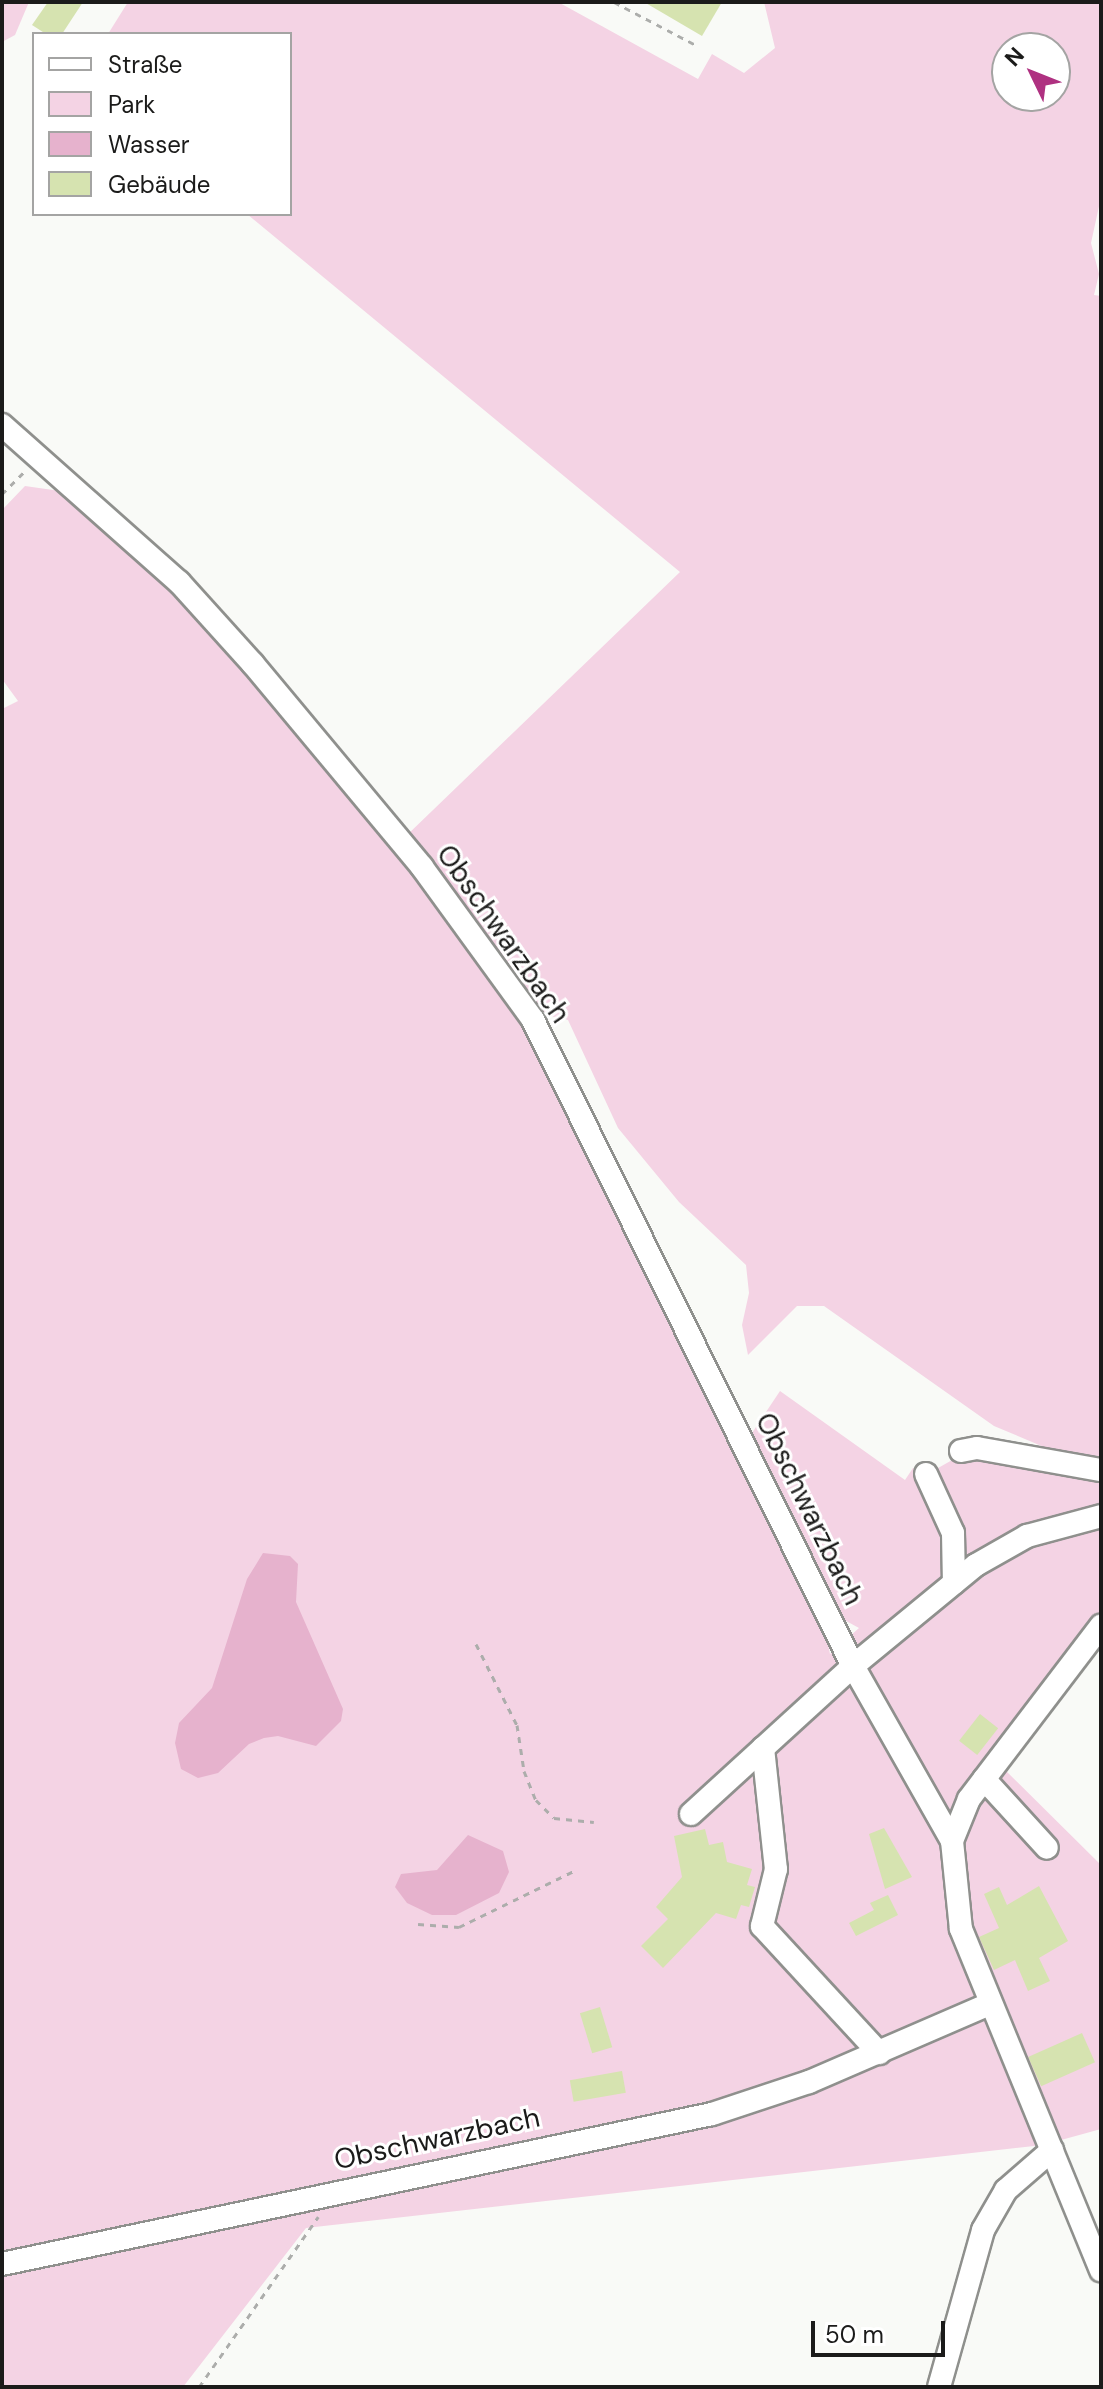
<!DOCTYPE html>
<html>
<head>
<meta charset="utf-8">
<style>
  body { margin:0 }
  #map { position:relative; width:1103px; height:2389px; overflow:hidden; background:#f9faf7; font-family:"DM Sans",sans-serif }
  div>[style] { position:absolute }
  .green>* { inset:0; background:#f4d3e4 }
  .water>* { inset:0; background:#e6b2cd }
  .building>* { inset:0; background:#d6e3b0; transform-origin:0 0 }
  .path>* { height:3px; margin-top:-1.5px; transform-origin:0; background:repeating-linear-gradient(90deg,#acadab 0 6px,transparent 0 12px) }
  .roads { filter:drop-shadow(2px 0 #8f908d) drop-shadow(-2px 0 #8f908d) drop-shadow(0 2px #8f908d) drop-shadow(0 -2px #8f908d) }
  .minor>* { height:22px; margin:-11px; padding:0 11px; transform-origin:11px; border-radius:11px; background:#fff }
  span { translate:-50% -50%; white-space:nowrap; text-align:center; line-height:1.15; -webkit-text-stroke:6px #fff; paint-order:stroke }
  .street-label { font-size:28px; color:#1b1b1a }
  .frame { position:absolute; inset:0; border:4px solid #1b1b1a; pointer-events:none }
  .legend { position:absolute; left:32px; top:32px; width:260px; height:184px; box-sizing:border-box; background:#fff; border:2px solid #a4a4a3; margin:0; padding:10px 14px; list-style:none; font-size:24px; color:#1b1b1a }
  .legend li { display:flex; align-items:center; gap:16px; height:40px }
  .legend b { width:40px; border:2px solid #a4a4a3 }
  .north { position:absolute; left:991px; top:32px; width:80px; height:80px; box-sizing:border-box; background:#fff; border:2px solid #a4a4a3; border-radius:50%; rotate:313deg; font-size:22px; font-weight:700; line-height:32px; text-align:center; color:#1b1b1a }
  .north::after { content:''; display:block; margin:auto; width:28px; height:36px; background:#af3181; clip-path:polygon(50% 0,100% 100%,50% 72%,0 100%) }
  .scale { position:absolute; left:811px; top:2321px; width:134px; height:36px; box-sizing:border-box; border:4px solid #1b1b1a; border-top:0; padding-left:10px; font-size:24px; line-height:28px; white-space:nowrap; color:#1b1b1a; -webkit-text-stroke:6px #fff; paint-order:stroke }
</style>
</head>
<body>
<div id="map">
  <div class="green">
    <div style="clip-path:polygon(2px 2px,29px 2px,15px 35px,2px 42px)"></div>
    <div style="clip-path:polygon(evenodd,128px 2px,558px 2px,698px 79px,712px 54px,744px 73px,775px 48px,764px 2px,1101px 2px,1101px 197px,1091px 243px,1099px 274px,1094px 295px,1101px 296px,1101px 1471px,994px 1426px,824px 1306px,797px 1306px,748px 1355px,742px 1325px,749px 1293px,746px 1265px,679px 1202px,618px 1128px,568px 1020px,541px 1014px,405px 837px,680px 572px,247px 214px,290px 214px,290px 34px,108px 34px,128px 2px,1007px 48px,1055px 48px,1055px 96px,1007px 96px,1007px 48px)"></div>
    <div style="clip-path:polygon(25px 486px,60px 491px,177px 589px,417px 869px,524px 1025px,824px 1624px,830px 1654px,859px 1628px,837px 1616px,750px 1436px,780px 1391px,905px 1480px,913px 1468px,924px 1476px,961px 1455px,1101px 1483px,1101px 1638px,1000px 1765px,1101px 1865px,1101px 2129px,1043px 2145px,306px 2228px,183px 2387px,2px 2387px,2px 709px,18px 701px,2px 679px,2px 510px)"></div>
  </div>
  <div class="water">
    <div style="clip-path:polygon(263px 1553px,290px 1556px,298px 1564px,296px 1602px,343px 1709px,341px 1721px,316px 1746px,278px 1736px,264px 1738px,249px 1744px,218px 1773px,198px 1778px,181px 1769px,175px 1743px,179px 1723px,212px 1688px,247px 1579px)"></div>
    <div style="clip-path:polygon(468px 1835px,503px 1851px,509px 1872px,499px 1893px,456px 1915px,432px 1915px,407px 1903px,395px 1887px,401px 1874px,437px 1870px)"></div>
  </div>
  <div class="building">
    <div style="clip-path:polygon(48px 2px,83px 2px,62px 34px,46px 34px,32px 25px)"></div>
    <div style="clip-path:polygon(644px 2px,722px 2px,702px 36px)"></div>
    <div style="left:980px;top:1714px;width:23px;height:34px;rotate:38deg"></div>
    <div style="clip-path:polygon(884px 1828px,912px 1877px,885px 1889px,869px 1834px)"></div>
    <div style="clip-path:polygon(705px 1829px,709px 1845px,723px 1842px,727px 1862px,752px 1869px,747px 1885px,755px 1887px,749px 1907px,741px 1905px,736px 1919px,716px 1913px,663px 1968px,641px 1946px,668px 1919px,656px 1907px,682px 1877px,674px 1836px)"></div>
    <div style="clip-path:polygon(1039px 1886px,1068px 1941px,1039px 1958px,1050px 1981px,1028px 1991px,1015px 1960px,994px 1970px,979px 1937px,999px 1928px,984px 1894px,999px 1887px,1007px 1905px)"></div>
    <div style="clip-path:polygon(888px 1895px,898px 1915px,856px 1936px,849px 1923px,874px 1910px,870px 1903px)"></div>
    <div style="left:600px;top:2007px;width:42px;height:21px;rotate:73deg"></div>
    <div style="left:1082px;top:2033px;width:32px;height:59px;rotate:66deg"></div>
    <div style="left:622px;top:2071px;width:22px;height:53px;rotate:80deg"></div>
  </div>
  <div class="path">
    <div style="left:614px;top:2px;width:93px;rotate:27.7deg"></div>
    <div style="left:2px;top:494px;width:33px;rotate:-45deg"></div>
    <div style="left:476px;top:1644px;width:91px;rotate:63.2deg"></div>
    <div style="left:517px;top:1725px;width:47px;rotate:81.3deg"></div>
    <div style="left:524px;top:1771px;width:31px;rotate:68deg"></div>
    <div style="left:536px;top:1800px;width:25px;rotate:45deg"></div>
    <div style="left:554px;top:1818px;width:40px;rotate:5.7deg"></div>
    <div style="left:418px;top:1924px;width:41px;rotate:4.2deg"></div>
    <div style="left:459px;top:1927px;width:128px;rotate:-26deg"></div>
    <div style="left:199px;top:2387px;width:208px;rotate:-55deg"></div>
  </div>
  <div class="roads">
    <div class="minor">
      <div style="left:2px;top:425px;width:237px;rotate:41.6deg"></div>
      <div style="left:179px;top:582px;width:110px;rotate:47.9deg"></div>
      <div style="left:253px;top:664px;width:264px;rotate:50.2deg"></div>
      <div style="left:422px;top:867px;width:189px;rotate:54deg"></div>
      <div style="left:533px;top:1020px;width:721px;rotate:63.65deg"></div>
      <div style="left:853px;top:1666px;width:201px;rotate:60.5deg"></div>
      <div style="left:952px;top:1841px;width:88px;rotate:84.2deg"></div>
      <div style="left:961px;top:1929px;width:369px;rotate:67.7deg"></div>
      <div style="left:961px;top:1451px;width:16px;rotate:-11deg"></div>
      <div style="left:977px;top:1448px;width:126px;rotate:10.1deg"></div>
      <div style="left:926px;top:1474px;width:65px;rotate:65.4deg"></div>
      <div style="left:953px;top:1533px;width:50px;rotate:88.9deg"></div>
      <div style="left:763px;top:1748px;width:122px;rotate:83.9deg"></div>
      <div style="left:776px;top:1869px;width:59px;rotate:103.8deg"></div>
      <div style="left:762px;top:1926px;width:173px;rotate:47.3deg"></div>
      <div style="left:984px;top:1779px;width:93px;rotate:47.6deg"></div>
      <div style="left:691px;top:1814px;width:219px;rotate:-42.4deg"></div>
      <div style="left:853px;top:1666px;width:159px;rotate:-39.4deg"></div>
      <div style="left:976px;top:1565px;width:59px;rotate:-29.6deg"></div>
      <div style="left:1027px;top:1536px;width:77px;rotate:-15.1deg"></div>
      <div style="left:952px;top:1841px;width:45px;rotate:-68deg"></div>
      <div style="left:969px;top:1799px;width:218px;rotate:-52.7deg"></div>
      <div style="left:2px;top:2264px;width:726px;rotate:-11.93deg"></div>
      <div style="left:712px;top:2114px;width:102px;rotate:-18.3deg"></div>
      <div style="left:809px;top:2082px;width:196px;rotate:-23.4deg"></div>
      <div style="left:939px;top:2387px;width:163px;rotate:-74.3deg"></div>
      <div style="left:983px;top:2230px;width:46px;rotate:-60.1deg"></div>
      <div style="left:1006px;top:2190px;width:61px;rotate:-41deg"></div>
    </div>
  </div>
  <div class="street-label">
    <span style="left:503px;top:934px;rotate:55deg">Obschwarzbach</span>
    <span style="left:809px;top:1509px;rotate:64deg">Obschwarzbach</span>
    <span style="left:437px;top:2139px;rotate:-12deg">Obschwarzbach</span>
  </div>
  <div class="frame"></div>
  <ul class="legend">
  <li><b style="height:10px;background:#fff"></b>Straße</li>
  <li><b style="height:22px;background:#f4d3e4"></b>Park</li>
  <li><b style="height:22px;background:#e6b2cd"></b>Wasser</li>
  <li><b style="height:22px;background:#d6e3b0"></b>Gebäude</li>
  </ul>
  <div class="north">N</div>
  <div class="scale">50 m</div>
</div>
</body>
</html>
